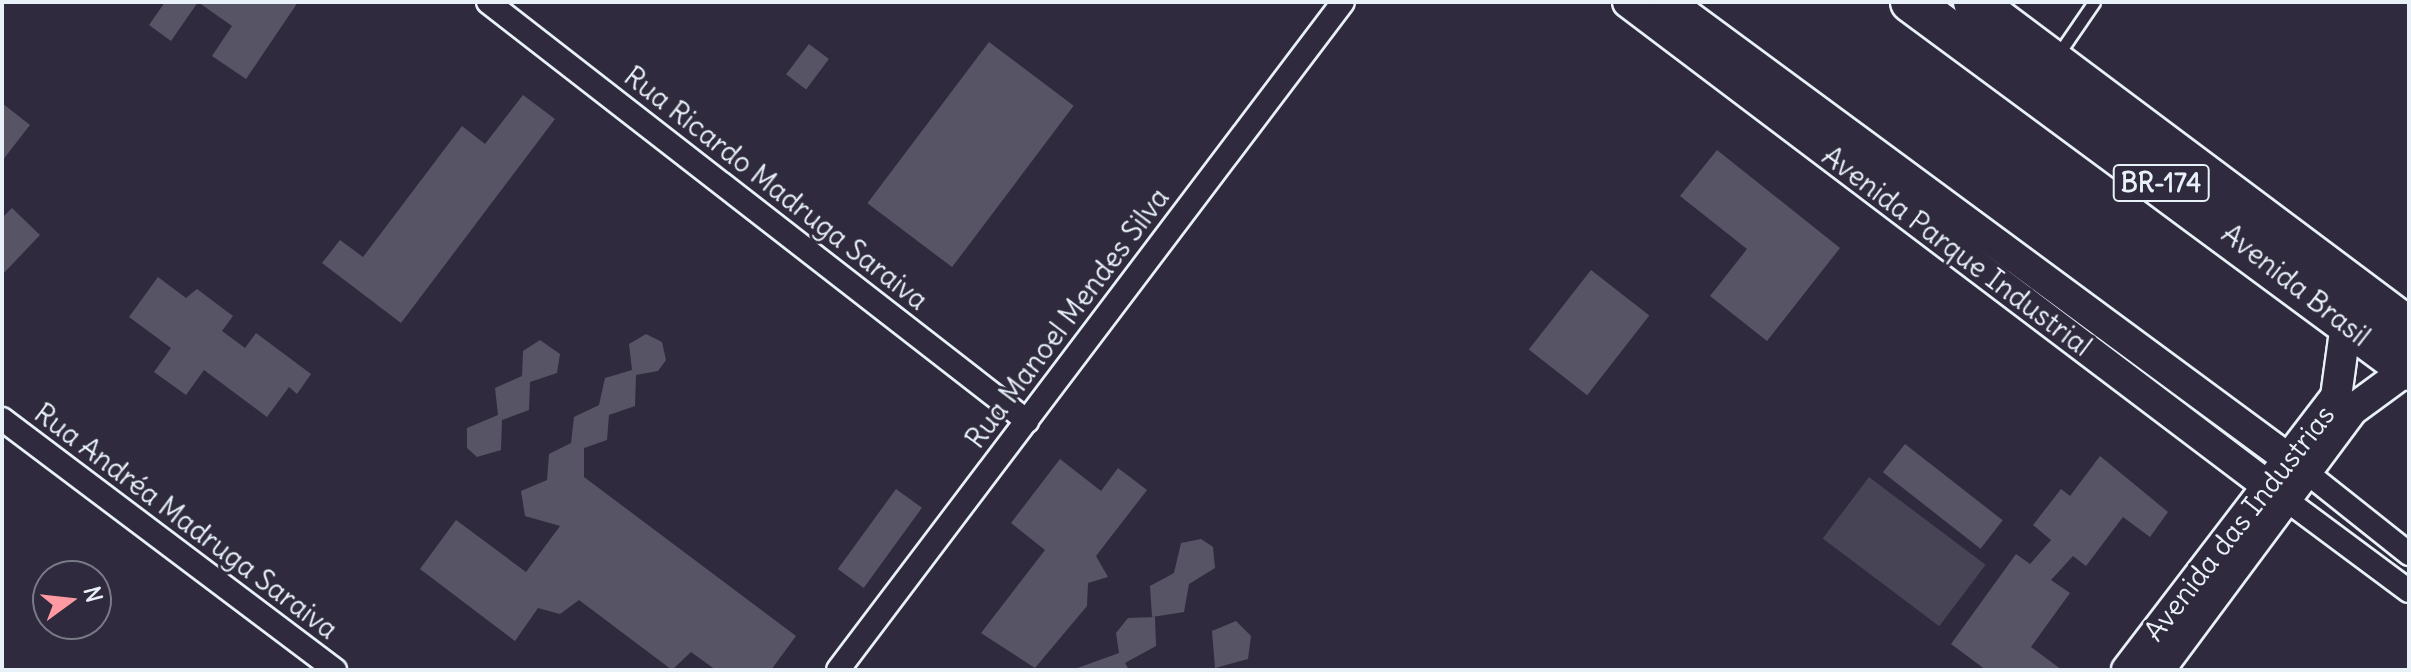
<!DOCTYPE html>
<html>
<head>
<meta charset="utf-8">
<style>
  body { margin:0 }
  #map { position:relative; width:2411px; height:672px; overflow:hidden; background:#2f2a3d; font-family:Delius,sans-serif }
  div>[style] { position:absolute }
  .green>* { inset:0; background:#464455; transform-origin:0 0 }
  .building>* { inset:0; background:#575565; transform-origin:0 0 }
  .roads { filter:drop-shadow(2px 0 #e8f1f8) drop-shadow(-2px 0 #e8f1f8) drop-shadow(0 2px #e8f1f8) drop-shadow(0 -2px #e8f1f8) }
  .lane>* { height:11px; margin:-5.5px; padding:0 5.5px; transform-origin:5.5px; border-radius:5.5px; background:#2f2a3d }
  .street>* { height:22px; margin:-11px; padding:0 11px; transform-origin:11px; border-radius:11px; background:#2f2a3d }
  .secondary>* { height:30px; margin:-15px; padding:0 15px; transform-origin:15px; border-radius:15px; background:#2f2a3d }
  .highway>* { height:40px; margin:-20px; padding:0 20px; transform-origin:20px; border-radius:20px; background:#2f2a3d }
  span { translate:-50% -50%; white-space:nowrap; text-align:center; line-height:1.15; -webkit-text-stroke:6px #2f2a3d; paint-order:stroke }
  .shield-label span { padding:2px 6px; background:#2f2a3d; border:2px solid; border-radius:6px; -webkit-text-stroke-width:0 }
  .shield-label { font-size:26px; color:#e8f1f8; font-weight:700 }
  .street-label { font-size:28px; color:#e8f1f8 }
  .frame { position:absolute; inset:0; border:4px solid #e8f1f8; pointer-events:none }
  .north { position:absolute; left:32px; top:560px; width:80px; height:80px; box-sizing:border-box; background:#2f2a3d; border:2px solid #797a88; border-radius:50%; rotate:75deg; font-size:22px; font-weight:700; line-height:32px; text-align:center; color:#e8f1f8 }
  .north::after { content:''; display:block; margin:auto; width:28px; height:36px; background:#ff9aa2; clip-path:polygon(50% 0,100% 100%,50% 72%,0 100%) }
</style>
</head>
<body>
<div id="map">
  <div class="green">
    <div style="left:1869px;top:477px;width:146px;height:77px;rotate:37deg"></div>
  </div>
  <div class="building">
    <div style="clip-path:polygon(165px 2px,298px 2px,246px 79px,212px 56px,232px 26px,198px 2px,171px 41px,149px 25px)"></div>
    <div style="left:989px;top:42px;width:106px;height:202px;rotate:37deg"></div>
    <div style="left:809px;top:44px;width:25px;height:38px;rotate:37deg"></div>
    <div style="clip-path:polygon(523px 95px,555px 119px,401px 323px,322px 263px,340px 240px,363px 257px,462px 126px,485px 144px)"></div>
    <div style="clip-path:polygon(2px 103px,30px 125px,2px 161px)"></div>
    <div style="clip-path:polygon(1717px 150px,1840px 248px,1767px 341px,1710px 296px,1747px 249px,1680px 196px)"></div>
    <div style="clip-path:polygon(12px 208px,40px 235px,2px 275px,2px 218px)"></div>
    <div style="left:1591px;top:270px;width:74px;height:101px;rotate:38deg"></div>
    <div style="clip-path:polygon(158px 277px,186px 298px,197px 289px,233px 316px,222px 331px,245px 348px,256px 333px,311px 374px,297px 394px,289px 387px,267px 417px,204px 370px,186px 395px,154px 372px,171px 348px,129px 317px)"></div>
    <div style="clip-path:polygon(646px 334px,662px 342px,666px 360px,658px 371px,636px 375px,635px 406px,609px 415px,607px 440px,584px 448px,584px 477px,796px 636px,771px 670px,716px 670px,691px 652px,672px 670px,579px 600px,560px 614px,538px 608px,515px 641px,420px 569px,456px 520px,526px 572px,560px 526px,525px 516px,521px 491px,547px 480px,549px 454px,571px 443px,574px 417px,599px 405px,605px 378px,632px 370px,629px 344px)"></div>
    <div style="clip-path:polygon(540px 340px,560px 354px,557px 373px,530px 382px,529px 410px,502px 420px,501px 450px,477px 457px,467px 448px,467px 428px,498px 415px,495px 388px,522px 376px,523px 351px)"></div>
    <div style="left:1905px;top:444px;width:124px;height:36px;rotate:38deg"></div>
    <div style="clip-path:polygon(2100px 456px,2168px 512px,2150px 537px,2123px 517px,2086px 566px,2073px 556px,2051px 580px,2070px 593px,2031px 647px,2062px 670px,1986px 670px,1951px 644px,2016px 554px,2030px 564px,2051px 540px,2033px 525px,2061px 489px,2070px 496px)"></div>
    <div style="clip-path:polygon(1060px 459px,1101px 491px,1118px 468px,1147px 490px,1096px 556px,1108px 577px,1088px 583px,1087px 606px,1035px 668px,981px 633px,1045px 550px,1011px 523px)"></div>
    <div style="left:896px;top:489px;width:32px;height:99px;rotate:36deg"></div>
    <div style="clip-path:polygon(1201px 539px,1213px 547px,1215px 568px,1189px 584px,1184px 612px,1152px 617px,1150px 586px,1174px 573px,1181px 543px)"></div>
    <div style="clip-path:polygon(1155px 617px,1156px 646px,1125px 663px,1129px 670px,1072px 670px,1119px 653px,1116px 633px,1128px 618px)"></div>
    <div style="clip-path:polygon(1236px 621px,1251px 636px,1248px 659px,1215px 668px,1212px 631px)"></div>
  </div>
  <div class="roads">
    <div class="lane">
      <div style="left:2057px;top:56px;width:65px;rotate:-55.6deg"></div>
    </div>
    <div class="street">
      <div style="left:488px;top:2px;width:683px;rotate:37.86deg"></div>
      <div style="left:2px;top:419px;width:417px;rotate:37deg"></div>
      <div style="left:2306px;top:472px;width:132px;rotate:38.5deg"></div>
      <div style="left:2285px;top:499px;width:154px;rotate:36.6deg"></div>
      <div style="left:838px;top:670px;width:837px;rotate:-52.91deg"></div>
    </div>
    <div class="secondary">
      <div style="left:1628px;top:2px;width:824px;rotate:37.11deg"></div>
      <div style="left:1669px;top:2px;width:792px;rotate:36.42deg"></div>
      <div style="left:2127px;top:670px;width:344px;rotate:-52.6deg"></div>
      <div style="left:2336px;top:397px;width:74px;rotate:-82.2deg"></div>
      <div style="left:2159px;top:670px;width:324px;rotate:-53.4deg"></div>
      <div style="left:2352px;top:410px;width:69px;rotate:-36.2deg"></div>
    </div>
    <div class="highway">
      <div style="left:1911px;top:2px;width:619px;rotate:36.46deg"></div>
      <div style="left:1974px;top:2px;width:544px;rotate:36.85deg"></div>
    </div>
  </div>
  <div class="shield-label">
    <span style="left:2161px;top:183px">BR-174</span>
  </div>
  <div class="street-label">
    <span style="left:776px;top:188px;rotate:38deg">Rua Ricardo Madruga Saraiva</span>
    <span style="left:1957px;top:251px;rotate:37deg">Avenida Parque Industrial</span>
    <span style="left:2296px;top:285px;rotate:38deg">Avenida Brasil</span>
    <span style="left:1067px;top:318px;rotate:-53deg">Rua Manoel Mendes Silva</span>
    <span style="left:186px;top:521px;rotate:37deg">Rua Andréa Madruga Saraiva</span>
    <span style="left:2239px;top:523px;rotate:-52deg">Avenida das Industrias</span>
  </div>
  <div class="frame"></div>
  <div class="north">N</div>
</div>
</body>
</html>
